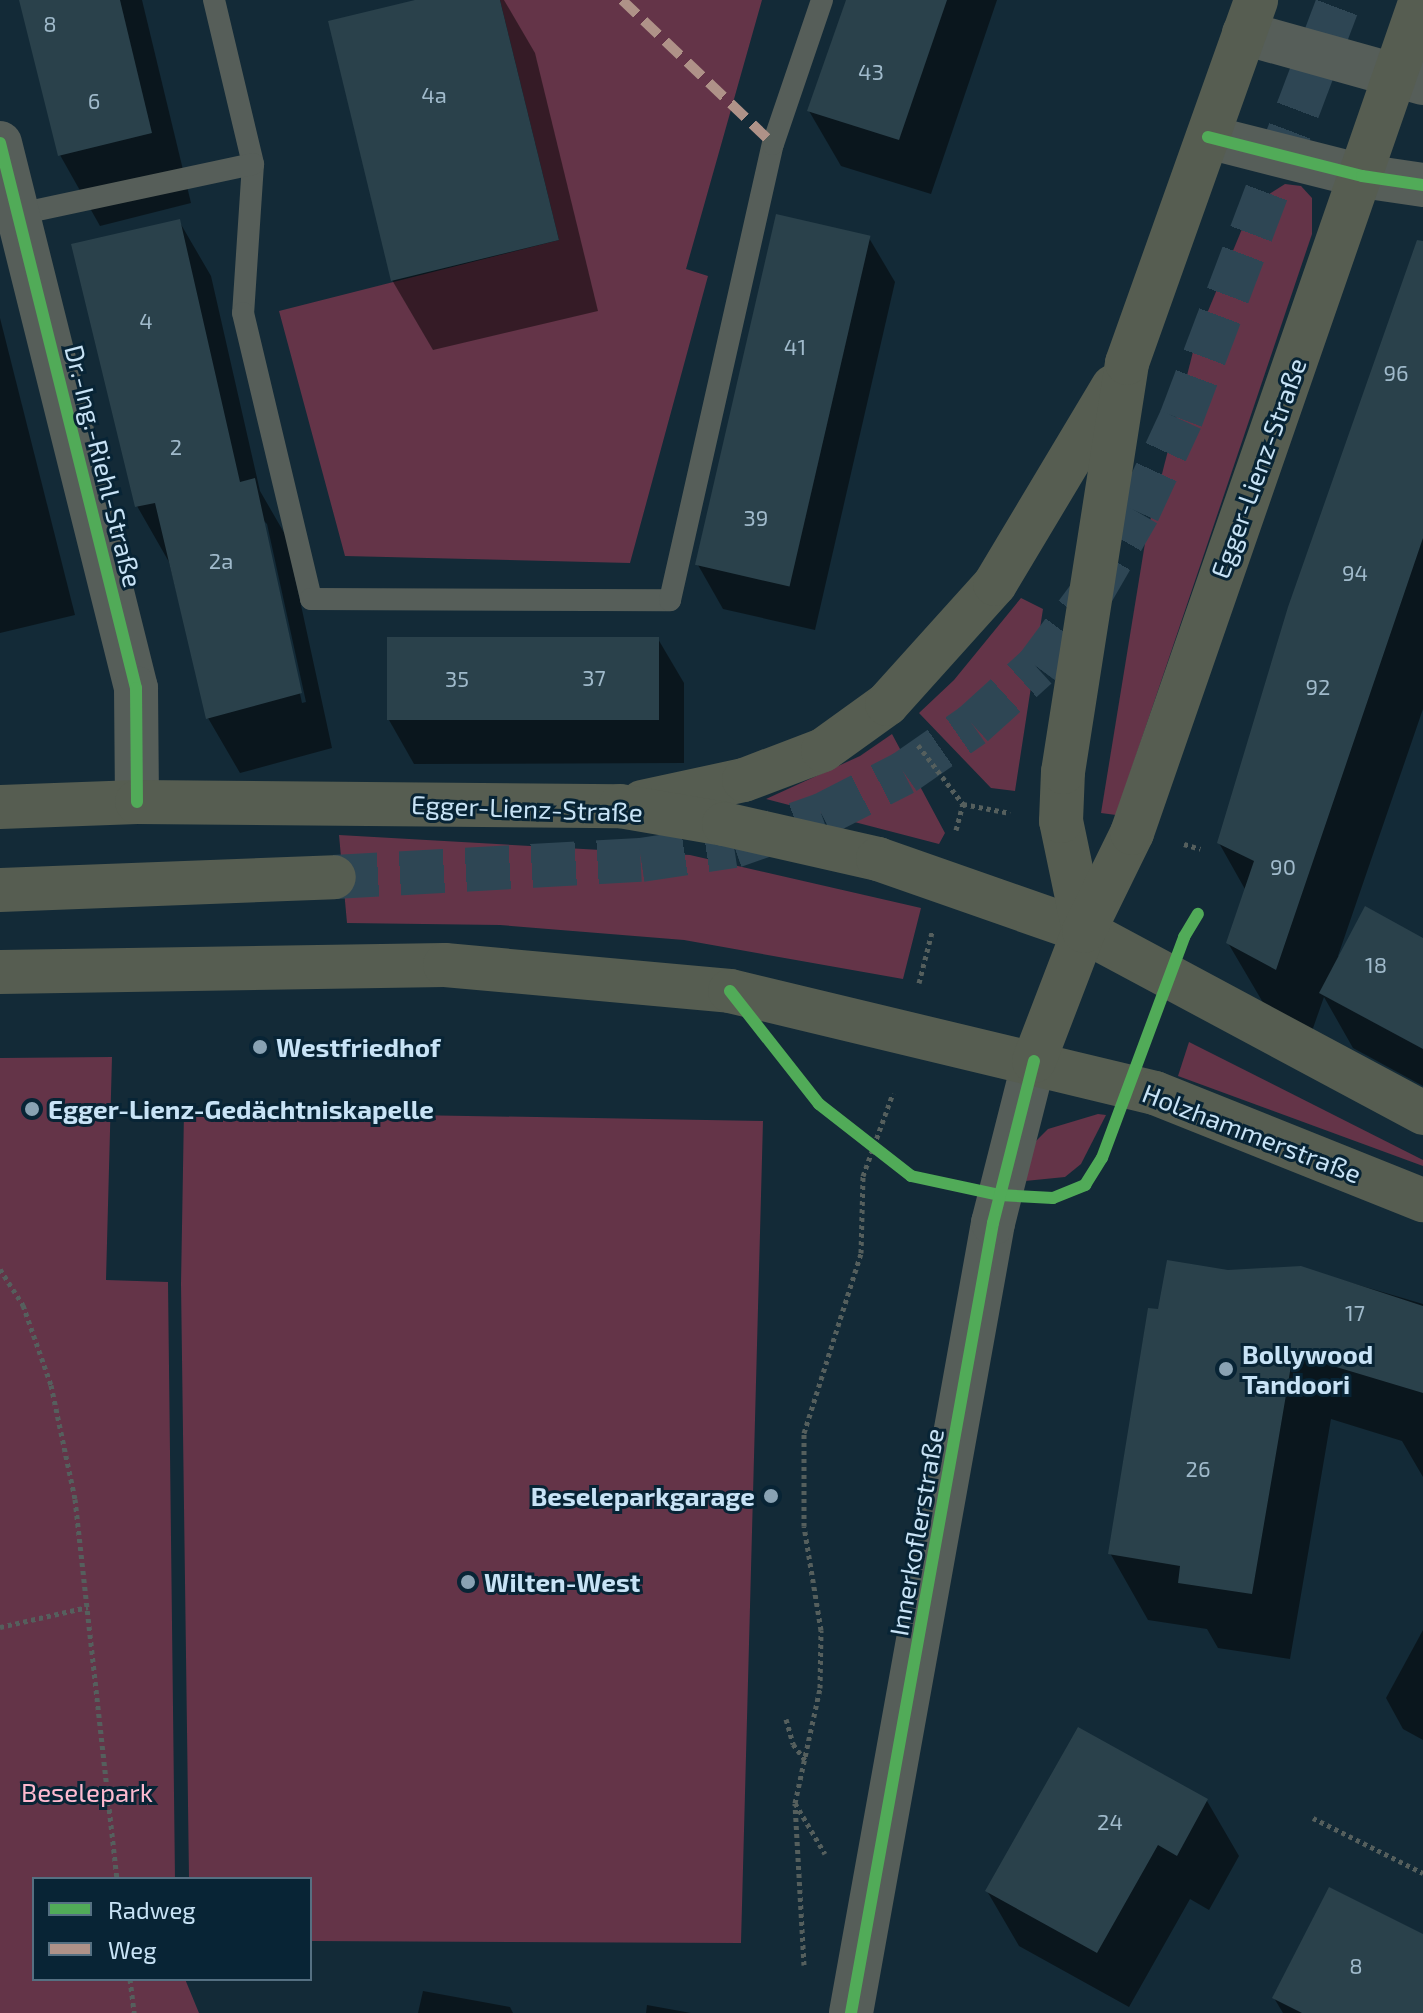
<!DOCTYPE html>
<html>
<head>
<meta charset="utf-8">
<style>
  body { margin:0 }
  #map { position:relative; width:1423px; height:2013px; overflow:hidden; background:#132a37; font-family:"Exo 2",sans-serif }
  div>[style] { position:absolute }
  .green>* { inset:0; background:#643448 }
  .shadow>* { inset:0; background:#0007 }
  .building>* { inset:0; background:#2a414b; transform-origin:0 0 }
  .primary-tunnel>* { height:44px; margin-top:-22px; transform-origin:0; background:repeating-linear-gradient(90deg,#2e4654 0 44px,transparent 0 66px) }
  .path>* { height:5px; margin-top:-2.5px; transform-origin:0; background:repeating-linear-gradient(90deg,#555f5d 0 4px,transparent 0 8px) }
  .lane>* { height:22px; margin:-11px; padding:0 11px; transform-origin:11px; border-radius:11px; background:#565e59 }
  .street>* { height:44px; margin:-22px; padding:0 22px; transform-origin:22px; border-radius:22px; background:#565e59 }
  .primary>* { height:44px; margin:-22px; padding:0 22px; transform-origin:22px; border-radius:22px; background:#565d51 }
  .quiet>* { height:10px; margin-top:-5px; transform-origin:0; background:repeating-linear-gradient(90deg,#af9288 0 20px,transparent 0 30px) }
  .cycleway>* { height:12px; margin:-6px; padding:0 6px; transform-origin:6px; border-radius:6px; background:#51ab58 }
  .dots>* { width:22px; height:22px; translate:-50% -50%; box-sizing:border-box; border:4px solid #082435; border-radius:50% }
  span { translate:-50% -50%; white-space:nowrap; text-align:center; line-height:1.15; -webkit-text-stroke:6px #082435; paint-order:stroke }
  .number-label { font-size:22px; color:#a0bacb }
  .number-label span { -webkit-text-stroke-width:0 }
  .street-label { font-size:26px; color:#c8e3f6 }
  .poi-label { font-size:26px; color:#c8e3f6; font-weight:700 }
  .left { translate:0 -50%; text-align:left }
  .right { translate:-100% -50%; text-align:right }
  .park-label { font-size:26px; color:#febacf }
  .legend { position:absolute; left:32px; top:1877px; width:280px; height:104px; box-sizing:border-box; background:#082435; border:2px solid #557082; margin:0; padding:10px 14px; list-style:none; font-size:24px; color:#c8e3f6 }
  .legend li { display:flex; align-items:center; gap:16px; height:40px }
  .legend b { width:40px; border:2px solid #557082 }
</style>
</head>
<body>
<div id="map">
  <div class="green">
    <div style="clip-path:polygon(500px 0,762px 0,686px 269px,708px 276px,630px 563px,345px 556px,279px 311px,559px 240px)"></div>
    <div style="clip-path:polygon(1285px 184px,1301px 186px,1312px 198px,1312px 234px,1116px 815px,1101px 813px,1146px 537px,1196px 340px,1242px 229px,1260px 200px)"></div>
    <div style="clip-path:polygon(1021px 598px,1043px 609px,1015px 791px,991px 788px,919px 713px,954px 680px)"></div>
    <div style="clip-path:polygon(892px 734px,945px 833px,939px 844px,766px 799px,860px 756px)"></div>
    <div style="clip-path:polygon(339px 835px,690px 855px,921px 908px,903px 979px,684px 940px,500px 925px,347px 923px)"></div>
    <div style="clip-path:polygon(1189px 1042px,1423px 1160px,1423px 1166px,1178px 1076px)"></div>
    <div style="clip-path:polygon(112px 1057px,106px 1280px,168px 1282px,175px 1879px,34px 1879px,34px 1979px,185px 1979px,199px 2013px,0 2013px,0 1058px)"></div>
    <div style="clip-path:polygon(184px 1111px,763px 1121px,741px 1943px,310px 1941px,310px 1879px,189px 1879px,181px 1284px)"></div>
    <div style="clip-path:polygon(1098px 1114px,1106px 1115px,1081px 1164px,1065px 1177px,1025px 1181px,1034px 1143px,1048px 1129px)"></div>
  </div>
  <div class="shadow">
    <div style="clip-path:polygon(22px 0,142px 0,191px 203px,100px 226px,60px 155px)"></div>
    <div style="clip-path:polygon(423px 0,504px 0,535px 53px,598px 311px,433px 350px,392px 280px)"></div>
    <div style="clip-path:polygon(847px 0,997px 0,931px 194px,841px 166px,809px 111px)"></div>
    <div style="clip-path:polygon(evenodd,179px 221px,211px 276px,260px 491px,286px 536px,332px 748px,240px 773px,208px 718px,169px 562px,137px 506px,179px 221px,262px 519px,267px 524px,306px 702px,302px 703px,262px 519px)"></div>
    <div style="clip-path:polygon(869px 238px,895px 282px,815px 630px,723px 609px,698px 565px)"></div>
    <div style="clip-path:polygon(1423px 266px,1423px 709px,1338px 956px,1423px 941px,1423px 1086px,1353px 1048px,1324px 997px,1312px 1031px,1265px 1006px,1228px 943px,1246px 891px,1219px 843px)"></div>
    <div style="clip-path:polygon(0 318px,75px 615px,0 633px)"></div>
    <div style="clip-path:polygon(658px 639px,684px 683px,684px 763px,414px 764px,389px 720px)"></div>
    <div style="clip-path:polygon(1301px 1268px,1423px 1304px,1423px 1477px,1402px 1441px,1331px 1419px,1290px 1659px,1218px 1648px,1207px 1629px,1148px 1620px,1110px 1553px,1160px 1311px,1228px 1272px)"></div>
    <div style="clip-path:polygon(1423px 1630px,1423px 1740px,1403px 1729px,1386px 1698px)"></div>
    <div style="clip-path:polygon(1078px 1729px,1207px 1801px,1239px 1856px,1209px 1910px,1190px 1899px,1129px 2007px,1019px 1946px,987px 1891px)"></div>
    <div style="clip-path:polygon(1423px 1936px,1423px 2013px,1283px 2013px,1274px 1998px)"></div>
    <div style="clip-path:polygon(423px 1991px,510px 2007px,513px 2013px,418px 2013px)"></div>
    <div style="clip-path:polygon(647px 2005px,691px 2013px,646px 2013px)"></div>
  </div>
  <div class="building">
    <div style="clip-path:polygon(19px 0,120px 0,152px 133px,58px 156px)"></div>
    <div style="clip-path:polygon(415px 0,500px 0,559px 240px,391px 281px,328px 21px)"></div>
    <div style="clip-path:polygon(846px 0,947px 0,899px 140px,807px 111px)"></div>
    <div style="left:776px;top:214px;width:97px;height:360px;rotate:13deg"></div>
    <div style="clip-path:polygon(180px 219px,240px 482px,255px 478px,302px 693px,206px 719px,155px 503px,135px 507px,71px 244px)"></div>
    <div style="clip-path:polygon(1417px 240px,1423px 241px,1423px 538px,1276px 970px,1226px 943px,1254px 861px,1217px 843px,1288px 607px)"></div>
    <div style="left:387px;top:637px;width:272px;height:83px"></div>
    <div style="clip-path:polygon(1365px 906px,1423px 938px,1423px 1049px,1319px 993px)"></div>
    <div style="clip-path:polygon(1167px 1260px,1228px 1270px,1301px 1266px,1423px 1306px,1423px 1393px,1293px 1354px,1252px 1594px,1178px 1583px,1180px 1566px,1108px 1554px,1148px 1308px,1158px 1309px)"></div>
    <div style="clip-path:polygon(1078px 1727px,1208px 1799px,1177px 1856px,1158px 1845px,1097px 1953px,985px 1891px)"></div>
    <div style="clip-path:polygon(1329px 1887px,1423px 1934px,1423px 2013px,1302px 2013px,1272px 1998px)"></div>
  </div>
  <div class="primary-tunnel">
    <div style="left:334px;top:877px;width:307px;rotate:-3.2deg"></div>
    <div style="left:641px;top:860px;width:94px;rotate:-8.6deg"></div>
    <div style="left:734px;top:846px;width:93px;rotate:-19.4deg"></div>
    <div style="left:822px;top:815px;width:92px;rotate:-27.1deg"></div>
    <div style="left:904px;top:773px;width:84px;rotate:-34.8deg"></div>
    <div style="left:973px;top:725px;width:86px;rotate:-42.2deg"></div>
    <div style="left:1037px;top:667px;width:87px;rotate:-53.4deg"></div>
    <div style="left:1089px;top:597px;width:98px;rotate:-60deg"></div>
    <div style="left:1138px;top:512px;width:102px;rotate:-65.2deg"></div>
    <div style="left:1181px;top:419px;width:448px;rotate:-69.3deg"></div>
  </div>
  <div class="path">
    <div style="left:918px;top:745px;width:74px;rotate:52.7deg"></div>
    <div style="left:963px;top:804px;width:48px;rotate:10.8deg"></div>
    <div style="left:956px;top:830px;width:27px;rotate:-75deg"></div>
    <div style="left:1184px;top:844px;width:17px;rotate:17deg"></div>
    <div style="left:919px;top:983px;width:53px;rotate:-75.7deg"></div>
    <div style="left:0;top:1269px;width:43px;rotate:57.4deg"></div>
    <div style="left:23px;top:1305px;width:85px;rotate:70.7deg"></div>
    <div style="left:51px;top:1385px;width:116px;rotate:78.1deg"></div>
    <div style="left:75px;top:1499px;width:382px;rotate:83.7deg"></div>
    <div style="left:0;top:1627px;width:90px;rotate:-12.8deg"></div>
    <div style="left:786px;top:1719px;width:26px;rotate:74deg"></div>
    <div style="left:793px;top:1744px;width:21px;rotate:53deg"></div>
    <div style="left:795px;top:1803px;width:59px;rotate:59.5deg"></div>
    <div style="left:1313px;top:1818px;width:123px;rotate:26.6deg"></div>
    <div style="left:804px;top:1965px;width:162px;rotate:-93.2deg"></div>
    <div style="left:795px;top:1803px;width:118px;rotate:-77.7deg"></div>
    <div style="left:820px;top:1688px;width:58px;rotate:-89deg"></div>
    <div style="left:821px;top:1630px;width:105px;rotate:-99.3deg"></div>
    <div style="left:804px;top:1526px;width:93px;rotate:-90deg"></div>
    <div style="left:804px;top:1433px;width:189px;rotate:-72.4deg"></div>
    <div style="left:861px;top:1253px;width:77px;rotate:-88.5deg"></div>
    <div style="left:863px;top:1176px;width:88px;rotate:-70.1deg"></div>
    <div style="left:130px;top:1979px;width:34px;rotate:83deg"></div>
  </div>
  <div class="lane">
    <div style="left:214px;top:0;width:169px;rotate:76.6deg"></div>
    <div style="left:253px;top:164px;width:149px;rotate:93.8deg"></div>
    <div style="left:243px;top:313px;width:294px;rotate:76.6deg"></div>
    <div style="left:311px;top:599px;width:359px;rotate:0.2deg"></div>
    <div style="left:670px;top:600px;width:467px;rotate:-77.3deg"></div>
    <div style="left:773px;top:144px;width:152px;rotate:-71.2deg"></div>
    <div style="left:19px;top:214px;width:239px;rotate:-12.1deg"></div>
  </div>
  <div class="street">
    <div style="left:1244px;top:33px;width:186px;rotate:15.6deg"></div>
    <div style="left:1208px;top:137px;width:159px;rotate:14.2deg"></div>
    <div style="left:1362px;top:176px;width:62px;rotate:8.4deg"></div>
    <div style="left:0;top:143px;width:562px;rotate:75.99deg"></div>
    <div style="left:136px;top:688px;width:114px;rotate:89.5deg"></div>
    <div style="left:851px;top:2013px;width:803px;rotate:-79.81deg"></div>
    <div style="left:993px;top:1223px;width:167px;rotate:-75.8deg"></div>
  </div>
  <div class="primary">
    <div style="left:642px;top:802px;width:104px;rotate:-12.2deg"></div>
    <div style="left:744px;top:780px;width:85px;rotate:-20.8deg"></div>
    <div style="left:823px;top:750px;width:79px;rotate:-35.7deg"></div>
    <div style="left:887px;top:704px;width:161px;rotate:-48deg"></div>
    <div style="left:995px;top:584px;width:230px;rotate:-59.1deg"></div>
    <div style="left:0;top:807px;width:137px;rotate:-2.1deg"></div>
    <div style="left:137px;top:802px;width:483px;rotate:0.5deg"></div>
    <div style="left:620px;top:806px;width:106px;rotate:9.8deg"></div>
    <div style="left:724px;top:824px;width:158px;rotate:12.8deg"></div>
    <div style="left:878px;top:859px;width:218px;rotate:19.3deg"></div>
    <div style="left:1084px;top:931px;width:385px;rotate:28.2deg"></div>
    <div style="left:0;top:890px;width:334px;rotate:-2.2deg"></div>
    <div style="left:1084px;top:931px;width:112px;rotate:-101.8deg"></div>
    <div style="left:1061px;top:821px;width:49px;rotate:-87.7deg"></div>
    <div style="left:1063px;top:772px;width:414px;rotate:-81.1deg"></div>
    <div style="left:1127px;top:363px;width:385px;rotate:-70.4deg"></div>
    <div style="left:0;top:972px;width:445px;rotate:-0.9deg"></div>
    <div style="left:445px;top:965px;width:286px;rotate:5.2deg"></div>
    <div style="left:730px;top:991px;width:437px;rotate:13.5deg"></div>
    <div style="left:1155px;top:1093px;width:289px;rotate:21.8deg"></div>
    <div style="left:1034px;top:1061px;width:139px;rotate:-69deg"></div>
    <div style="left:1084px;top:931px;width:109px;rotate:-63.9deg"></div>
    <div style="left:1132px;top:833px;width:882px;rotate:-70.87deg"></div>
  </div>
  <div class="quiet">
    <div style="left:622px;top:0;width:209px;rotate:43.6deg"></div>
  </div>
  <div class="cycleway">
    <div style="left:1208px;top:137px;width:159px;rotate:14.2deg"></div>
    <div style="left:1362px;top:176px;width:62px;rotate:8.4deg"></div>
    <div style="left:0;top:143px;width:562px;rotate:75.99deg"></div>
    <div style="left:136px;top:688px;width:114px;rotate:89.5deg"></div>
    <div style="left:730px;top:991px;width:144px;rotate:51.8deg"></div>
    <div style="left:819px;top:1104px;width:117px;rotate:38deg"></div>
    <div style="left:911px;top:1176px;width:91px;rotate:12.1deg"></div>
    <div style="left:1000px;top:1195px;width:53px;rotate:3.2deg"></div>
    <div style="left:1053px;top:1198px;width:35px;rotate:-22deg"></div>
    <div style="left:1085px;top:1185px;width:32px;rotate:-58deg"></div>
    <div style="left:1102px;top:1158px;width:236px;rotate:-69.6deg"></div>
    <div style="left:1184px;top:937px;width:27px;rotate:-59deg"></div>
    <div style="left:851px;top:2013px;width:803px;rotate:-79.81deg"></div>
    <div style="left:993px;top:1223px;width:167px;rotate:-75.8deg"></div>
  </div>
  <div class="dots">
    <div style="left:260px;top:1047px;background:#89a2b3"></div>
    <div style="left:32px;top:1109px;background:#89a2b3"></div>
    <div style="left:1226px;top:1369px;background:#89a2b3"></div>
    <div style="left:771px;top:1496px;background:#89a2b3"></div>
    <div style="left:468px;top:1582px;background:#89a2b3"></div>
  </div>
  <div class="number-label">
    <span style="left:50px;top:24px">8</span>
    <span style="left:871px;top:72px">43</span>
    <span style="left:434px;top:95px">4a</span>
    <span style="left:94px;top:101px">6</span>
    <span style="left:146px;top:321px">4</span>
    <span style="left:795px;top:347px">41</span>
    <span style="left:1396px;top:373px">96</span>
    <span style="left:176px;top:447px">2</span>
    <span style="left:756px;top:518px">39</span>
    <span style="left:221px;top:561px">2a</span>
    <span style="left:1355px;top:573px">94</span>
    <span style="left:594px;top:678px">37</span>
    <span style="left:457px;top:679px">35</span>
    <span style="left:1318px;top:687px">92</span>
    <span style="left:1283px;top:867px">90</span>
    <span style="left:1376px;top:965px">18</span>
    <span style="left:1355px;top:1313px">17</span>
    <span style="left:1198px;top:1469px">26</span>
    <span style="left:1110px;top:1822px">24</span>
    <span style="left:1356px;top:1966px">8</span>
  </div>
  <div class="street-label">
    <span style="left:104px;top:466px;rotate:76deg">Dr.-Ing.-Riehl-Straße</span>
    <span style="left:1258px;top:468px;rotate:-70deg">Egger-Lienz-Straße</span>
    <span style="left:527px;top:808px;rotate:2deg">Egger-Lienz-Straße</span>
    <span style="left:1252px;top:1133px;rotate:21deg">Holzhammerstraße</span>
    <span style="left:916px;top:1532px;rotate:-80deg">Innerkoflerstraße</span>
  </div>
  <div class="poi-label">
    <span class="left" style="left:276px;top:1047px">Westfriedhof</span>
    <span class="left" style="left:48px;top:1109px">Egger-Lienz-Gedächtniskapelle</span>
    <span class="left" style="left:1242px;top:1369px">Bollywood<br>Tandoori</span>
    <span class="right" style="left:755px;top:1496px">Beseleparkgarage</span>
    <span class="left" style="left:484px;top:1582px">Wilten-West</span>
  </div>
  <div class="park-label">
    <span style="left:87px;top:1792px">Beselepark</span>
  </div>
  <ul class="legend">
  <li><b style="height:10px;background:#51ab58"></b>Radweg</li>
  <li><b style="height:10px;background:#af9288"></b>Weg</li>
  </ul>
</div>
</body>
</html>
